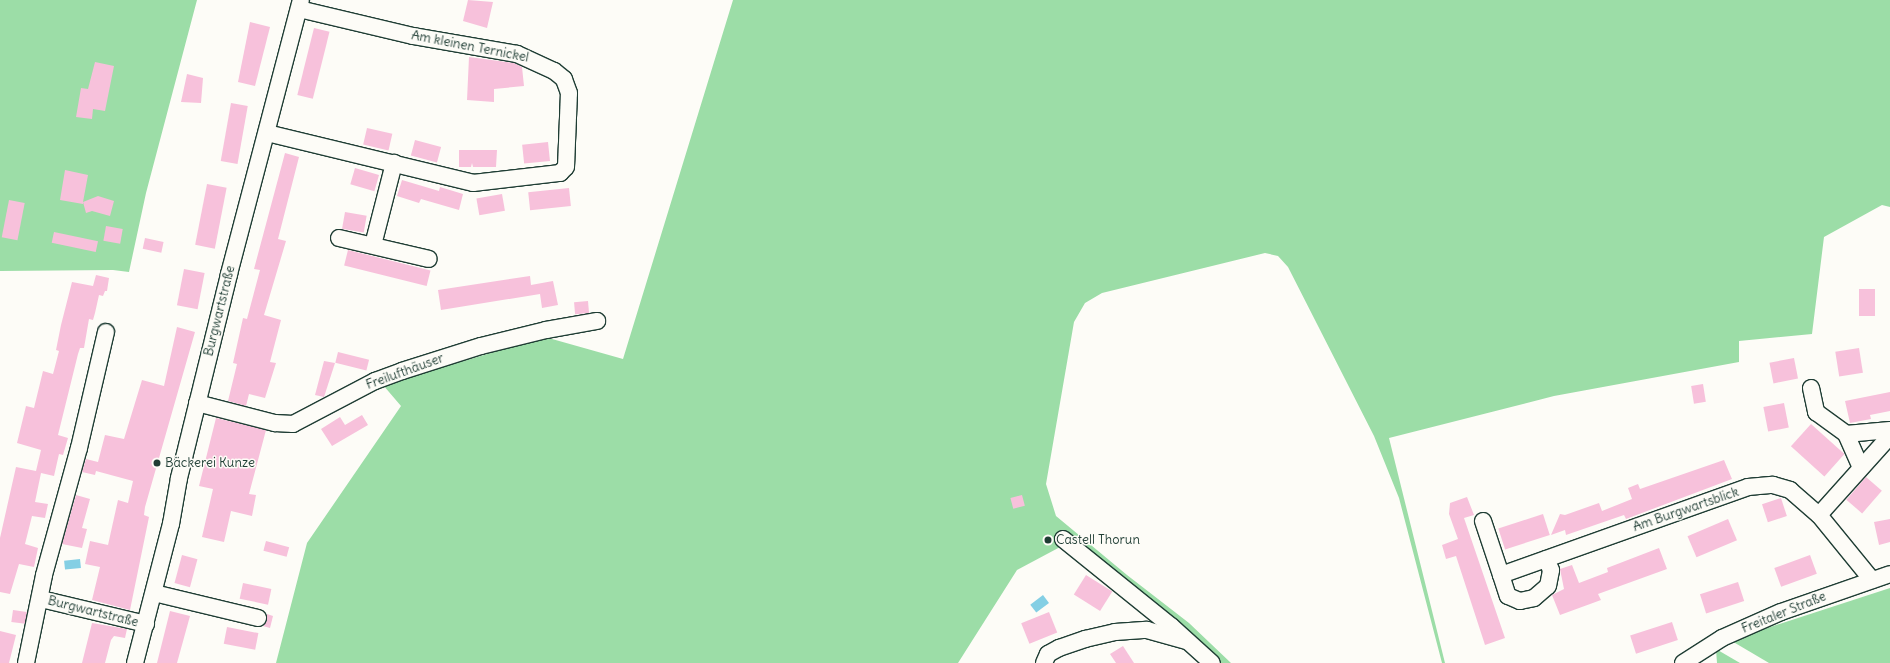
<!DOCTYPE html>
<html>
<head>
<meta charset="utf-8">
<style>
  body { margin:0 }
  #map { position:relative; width:1890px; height:663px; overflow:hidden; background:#fdfcf7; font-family:Delius,sans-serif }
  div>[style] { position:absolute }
  .green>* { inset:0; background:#9cdda7 }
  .water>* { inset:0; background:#84cfe4; transform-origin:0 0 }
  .building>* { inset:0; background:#f7c1db; transform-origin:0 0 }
  .roads { filter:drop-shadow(1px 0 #1f3d34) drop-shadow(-1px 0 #1f3d34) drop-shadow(0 1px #1f3d34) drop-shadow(0 -1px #1f3d34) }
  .minor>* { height:16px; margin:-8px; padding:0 8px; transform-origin:8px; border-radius:8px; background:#fdfcf7 }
  .dots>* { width:11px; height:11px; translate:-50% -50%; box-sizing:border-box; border:2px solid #fdfcf7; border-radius:50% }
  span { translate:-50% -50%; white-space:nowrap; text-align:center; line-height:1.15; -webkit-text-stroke:3px #fdfcf7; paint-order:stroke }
  .street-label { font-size:13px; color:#1f3d34 }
  .poi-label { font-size:13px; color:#1f3d34 }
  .left { translate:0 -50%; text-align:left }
</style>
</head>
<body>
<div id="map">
  <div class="green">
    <div style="clip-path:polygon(0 0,197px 0,146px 193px,129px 272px,113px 270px,0 271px)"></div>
    <div style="clip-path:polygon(733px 0,1890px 0,1890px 207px,1882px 205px,1824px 237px,1812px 334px,1739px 341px,1739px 362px,1554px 396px,1389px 438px,1445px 663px,1442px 663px,1399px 498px,1374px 436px,1288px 267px,1278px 256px,1265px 253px,1102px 293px,1085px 303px,1074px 322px,1046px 484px,1056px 516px,1127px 575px,1189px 623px,1231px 663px,1221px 663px,1176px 622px,1062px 546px,1017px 570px,958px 663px,276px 663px,307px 543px,401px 406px,383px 385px,545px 337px,623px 359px)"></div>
    <div style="clip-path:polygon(1890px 588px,1890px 663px,1769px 663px,1730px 640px)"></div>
    <div style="clip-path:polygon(1716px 649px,1740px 663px,1717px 663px)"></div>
  </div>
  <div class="water">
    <div style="left:80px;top:559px;width:9px;height:16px;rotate:84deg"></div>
    <div style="left:1043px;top:595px;width:10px;height:16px;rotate:53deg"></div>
  </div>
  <div class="building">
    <div style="clip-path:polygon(468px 0,493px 2px,487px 28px,463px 21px)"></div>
    <div style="clip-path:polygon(250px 22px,270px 27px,255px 86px,238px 82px)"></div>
    <div style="left:314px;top:28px;width:16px;height:69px;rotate:14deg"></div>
    <div style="clip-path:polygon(469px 57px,514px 63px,522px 67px,524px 86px,494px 89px,494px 102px,467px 100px)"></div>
    <div style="clip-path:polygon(95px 62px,114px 66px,105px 111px,93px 109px,92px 119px,76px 117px,81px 88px,88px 89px)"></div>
    <div style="clip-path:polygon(187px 74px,203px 78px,201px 103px,181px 102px)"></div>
    <div style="left:231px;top:103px;width:17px;height:59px;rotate:10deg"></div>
    <div style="left:367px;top:128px;width:26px;height:17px;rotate:13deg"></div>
    <div style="left:415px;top:140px;width:27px;height:16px;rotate:15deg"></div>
    <div style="left:548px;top:142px;width:19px;height:26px;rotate:84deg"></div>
    <div style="clip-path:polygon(459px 150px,497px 150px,496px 167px,473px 167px,472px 163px,471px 167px,459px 167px)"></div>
    <div style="clip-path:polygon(285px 153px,299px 157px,278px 239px,286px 241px,264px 315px,281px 320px,270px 362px,276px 363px,265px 398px,249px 394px,246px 406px,228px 401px,237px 364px,233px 363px,243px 318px,247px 319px,260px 270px,254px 269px)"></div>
    <div style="left:355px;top:168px;width:25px;height:17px;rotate:16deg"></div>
    <div style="clip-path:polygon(65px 170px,88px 175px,83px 202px,98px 196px,114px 201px,110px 216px,92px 211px,86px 213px,83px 202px,83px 204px,60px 200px)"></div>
    <div style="clip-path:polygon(402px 180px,439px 191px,440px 187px,463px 194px,459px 210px,421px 199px,419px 203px,397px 196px)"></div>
    <div style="left:207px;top:184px;width:20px;height:62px;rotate:11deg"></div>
    <div style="left:569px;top:188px;width:18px;height:41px;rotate:84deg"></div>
    <div style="left:502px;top:194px;width:17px;height:26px;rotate:80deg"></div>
    <div style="left:9px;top:200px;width:16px;height:38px;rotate:11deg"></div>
    <div style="left:345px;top:212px;width:22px;height:17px;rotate:10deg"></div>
    <div style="left:106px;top:226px;width:17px;height:15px;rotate:10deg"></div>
    <div style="left:54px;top:232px;width:45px;height:11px;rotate:12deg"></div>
    <div style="left:145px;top:238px;width:19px;height:11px;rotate:12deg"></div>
    <div style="left:348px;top:250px;width:85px;height:16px;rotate:14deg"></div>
    <div style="left:184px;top:269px;width:21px;height:37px;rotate:11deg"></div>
    <div style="clip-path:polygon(96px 275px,109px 278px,107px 291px,105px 291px,103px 296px,99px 295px,95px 313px,93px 320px,89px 319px,84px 348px,80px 348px,78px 354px,58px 435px,68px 438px,63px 455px,59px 454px,54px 476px,41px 473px,35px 502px,48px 504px,45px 518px,32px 516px,25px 544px,38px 548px,34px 567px,19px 564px,10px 594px,0 592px,0 538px,16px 467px,36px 471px,41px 450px,17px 443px,26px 406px,34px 408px,43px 371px,53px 374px,59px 351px,56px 350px,61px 325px,72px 282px,93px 286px)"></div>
    <div style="clip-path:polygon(530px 276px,531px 285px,553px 281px,558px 305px,542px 308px,540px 294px,441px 310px,438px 290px)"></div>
    <div style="left:1859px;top:289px;width:16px;height:27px"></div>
    <div style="left:588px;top:301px;width:12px;height:14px;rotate:85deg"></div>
    <div style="clip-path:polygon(177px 327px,195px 332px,145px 507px,144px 515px,149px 517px,130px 610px,92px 600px,100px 567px,85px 564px,90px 541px,108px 545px,118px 500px,128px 503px,133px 481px,96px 471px,95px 475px,82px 472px,86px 459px,98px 462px,105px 435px,124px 439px,142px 380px,164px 386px)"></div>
    <div style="left:1859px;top:348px;width:25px;height:24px;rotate:81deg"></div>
    <div style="left:338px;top:352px;width:32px;height:11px;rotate:14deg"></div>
    <div style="left:1794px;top:358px;width:21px;height:25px;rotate:79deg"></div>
    <div style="clip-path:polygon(324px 361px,335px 363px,324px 397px,315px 395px)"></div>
    <div style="left:1703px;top:384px;width:18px;height:12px;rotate:81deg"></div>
    <div style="clip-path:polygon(1890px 392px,1890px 411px,1870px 415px,1871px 419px,1850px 423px,1845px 401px)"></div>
    <div style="left:1784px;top:403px;width:25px;height:21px;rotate:79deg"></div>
    <div style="clip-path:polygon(362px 415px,368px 425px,332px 446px,321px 429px,340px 417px,345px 425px)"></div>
    <div style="clip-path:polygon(216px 418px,266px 430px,249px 494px,256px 495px,252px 516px,231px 511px,224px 542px,202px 537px,213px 489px,199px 486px)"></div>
    <div style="left:1811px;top:424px;width:45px;height:30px;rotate:42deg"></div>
    <div style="clip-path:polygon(1724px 460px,1732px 479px,1626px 519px,1624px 515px,1566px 535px,1565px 530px,1551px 535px,1560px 514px,1565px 515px,1599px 503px,1602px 511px,1632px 499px,1628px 488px,1638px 484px,1640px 489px)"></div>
    <div style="left:1866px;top:477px;width:21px;height:30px;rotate:41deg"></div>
    <div style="clip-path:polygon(76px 495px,90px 499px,82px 528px,87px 529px,82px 548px,62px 544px)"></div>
    <div style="left:1022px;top:495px;width:11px;height:12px;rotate:75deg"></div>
    <div style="clip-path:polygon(1467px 497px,1474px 515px,1464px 518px,1505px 638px,1485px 645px,1456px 556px,1446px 559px,1442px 545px,1458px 539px,1449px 514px,1450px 503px)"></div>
    <div style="left:1781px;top:498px;width:19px;height:20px;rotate:72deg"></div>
    <div style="left:1543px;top:514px;width:22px;height:47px;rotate:72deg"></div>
    <div style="left:1728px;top:519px;width:23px;height:44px;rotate:67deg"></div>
    <div style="clip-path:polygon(1890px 519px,1890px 542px,1879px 545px,1874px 522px)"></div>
    <div style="left:266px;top:541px;width:24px;height:10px;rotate:15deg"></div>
    <div style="clip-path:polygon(1659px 548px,1667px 569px,1598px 594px,1601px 600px,1560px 615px,1552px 595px,1564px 589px,1560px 569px,1572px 565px,1579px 583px,1608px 572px,1607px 568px)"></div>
    <div style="left:182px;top:555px;width:16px;height:29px;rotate:15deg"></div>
    <div style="left:1810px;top:555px;width:20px;height:38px;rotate:70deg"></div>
    <div style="left:1086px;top:575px;width:31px;height:23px;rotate:32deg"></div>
    <div style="left:1738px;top:582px;width:20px;height:40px;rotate:72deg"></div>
    <div style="left:243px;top:583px;width:29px;height:16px;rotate:12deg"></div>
    <div style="left:13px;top:610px;width:14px;height:12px;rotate:8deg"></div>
    <div style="clip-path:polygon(170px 611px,190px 616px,177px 663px,157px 663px)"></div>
    <div style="left:1049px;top:612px;width:22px;height:30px;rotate:68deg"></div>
    <div style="clip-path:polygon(267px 614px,273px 616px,270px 628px,263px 626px,267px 621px)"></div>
    <div style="left:1672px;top:622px;width:19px;height:44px;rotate:72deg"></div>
    <div style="clip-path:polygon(92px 623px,127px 629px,125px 638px,114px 636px,111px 640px,105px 663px,82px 663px)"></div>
    <div style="left:227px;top:627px;width:32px;height:17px;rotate:11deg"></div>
    <div style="clip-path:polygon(0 631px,16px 635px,9px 663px,0 663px)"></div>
    <div style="clip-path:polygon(1123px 646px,1134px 663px,1116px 663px,1110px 654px)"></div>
  </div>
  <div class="roads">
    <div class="minor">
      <div style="left:267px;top:133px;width:212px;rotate:13.6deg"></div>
      <div style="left:473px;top:183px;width:88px;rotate:-6.6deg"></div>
      <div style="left:560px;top:173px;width:8px;rotate:-45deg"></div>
      <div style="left:566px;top:167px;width:74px;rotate:-87.7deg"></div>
      <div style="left:569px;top:93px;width:15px;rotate:-110deg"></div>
      <div style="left:564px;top:79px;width:13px;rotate:-141deg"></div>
      <div style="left:554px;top:71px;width:41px;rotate:-155.3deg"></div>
      <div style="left:517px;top:54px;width:106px;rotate:-170.2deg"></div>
      <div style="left:413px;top:36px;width:117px;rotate:-166.7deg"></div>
      <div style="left:339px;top:238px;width:92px;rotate:13.1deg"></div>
      <div style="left:373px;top:245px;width:85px;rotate:-75.6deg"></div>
      <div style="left:1811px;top:388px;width:25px;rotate:78deg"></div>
      <div style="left:1816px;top:412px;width:37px;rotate:36deg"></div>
      <div style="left:1846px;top:434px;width:36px;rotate:66deg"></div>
      <div style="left:197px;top:403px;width:81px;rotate:14.4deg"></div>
      <div style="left:275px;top:423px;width:18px;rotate:3deg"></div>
      <div style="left:293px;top:424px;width:93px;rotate:-27.7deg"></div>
      <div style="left:375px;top:381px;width:29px;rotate:-20deg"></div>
      <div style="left:402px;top:371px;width:83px;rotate:-17.6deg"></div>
      <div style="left:481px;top:346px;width:67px;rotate:-13.8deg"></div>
      <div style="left:546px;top:330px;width:52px;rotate:-10deg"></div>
      <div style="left:1846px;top:434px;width:44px;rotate:-5.2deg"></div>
      <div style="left:1819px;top:515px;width:106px;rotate:-48.1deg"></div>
      <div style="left:1483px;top:521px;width:57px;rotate:71.6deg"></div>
      <div style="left:1501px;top:575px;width:262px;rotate:-19.6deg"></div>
      <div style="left:1748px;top:487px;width:25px;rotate:-5deg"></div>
      <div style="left:1773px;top:485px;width:18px;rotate:16deg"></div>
      <div style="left:1790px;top:490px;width:38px;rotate:41deg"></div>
      <div style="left:1819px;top:515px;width:84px;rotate:50.8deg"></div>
      <div style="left:1063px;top:539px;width:139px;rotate:38.9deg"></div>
      <div style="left:1171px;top:626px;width:55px;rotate:42.1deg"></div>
      <div style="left:1501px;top:575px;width:22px;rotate:72deg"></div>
      <div style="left:1508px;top:596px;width:13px;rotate:23deg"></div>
      <div style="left:1520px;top:601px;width:14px;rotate:-12deg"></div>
      <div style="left:1534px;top:598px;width:18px;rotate:-41deg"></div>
      <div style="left:1548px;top:586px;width:16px;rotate:-79deg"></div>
      <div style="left:1551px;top:570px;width:12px;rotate:-114deg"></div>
      <div style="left:154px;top:593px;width:107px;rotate:13.5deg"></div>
      <div style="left:41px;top:599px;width:108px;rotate:13.4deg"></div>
      <div style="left:26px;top:663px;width:90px;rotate:-78.4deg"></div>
      <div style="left:44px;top:575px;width:132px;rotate:-74.6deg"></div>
      <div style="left:79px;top:448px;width:119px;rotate:-76.9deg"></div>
      <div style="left:135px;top:663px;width:144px;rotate:-75.5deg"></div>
      <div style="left:171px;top:524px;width:47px;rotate:-80.1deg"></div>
      <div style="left:179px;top:478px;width:210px;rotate:-76.2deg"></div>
      <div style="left:229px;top:274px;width:283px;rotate:-75.3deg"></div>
      <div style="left:1044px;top:663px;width:10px;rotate:-66deg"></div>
      <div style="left:1048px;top:654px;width:13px;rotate:-29deg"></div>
      <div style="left:1059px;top:648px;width:28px;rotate:-19deg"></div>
      <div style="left:1085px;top:639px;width:31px;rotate:-13deg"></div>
      <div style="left:1115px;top:632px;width:32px;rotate:-4deg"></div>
      <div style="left:1147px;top:630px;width:41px;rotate:15.8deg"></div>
      <div style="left:1683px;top:663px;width:46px;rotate:-32.7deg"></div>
      <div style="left:1722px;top:638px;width:64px;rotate:-23.8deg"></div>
      <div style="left:1781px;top:612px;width:115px;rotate:-19.2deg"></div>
    </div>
  </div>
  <div class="dots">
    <div style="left:157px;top:463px;background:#1f3d34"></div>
    <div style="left:1048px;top:540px;background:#1f3d34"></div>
  </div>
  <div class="street-label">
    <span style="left:470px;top:47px;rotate:11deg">Am kleinen Ternickel</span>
    <span style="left:220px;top:311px;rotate:-76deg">Burgwartstraße</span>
    <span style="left:405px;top:372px;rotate:-20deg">Freilufthäuser</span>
    <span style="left:1686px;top:510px;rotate:-19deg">Am Burgwartsblick</span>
    <span style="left:93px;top:612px;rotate:14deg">Burgwartstraße</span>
    <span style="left:1784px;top:613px;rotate:-22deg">Freitaler Straße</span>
  </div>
  <div class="poi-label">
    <span class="left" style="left:165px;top:463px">Bäckerei Kunze</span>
    <span class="left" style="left:1056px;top:540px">Castell Thorun</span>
  </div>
</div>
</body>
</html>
